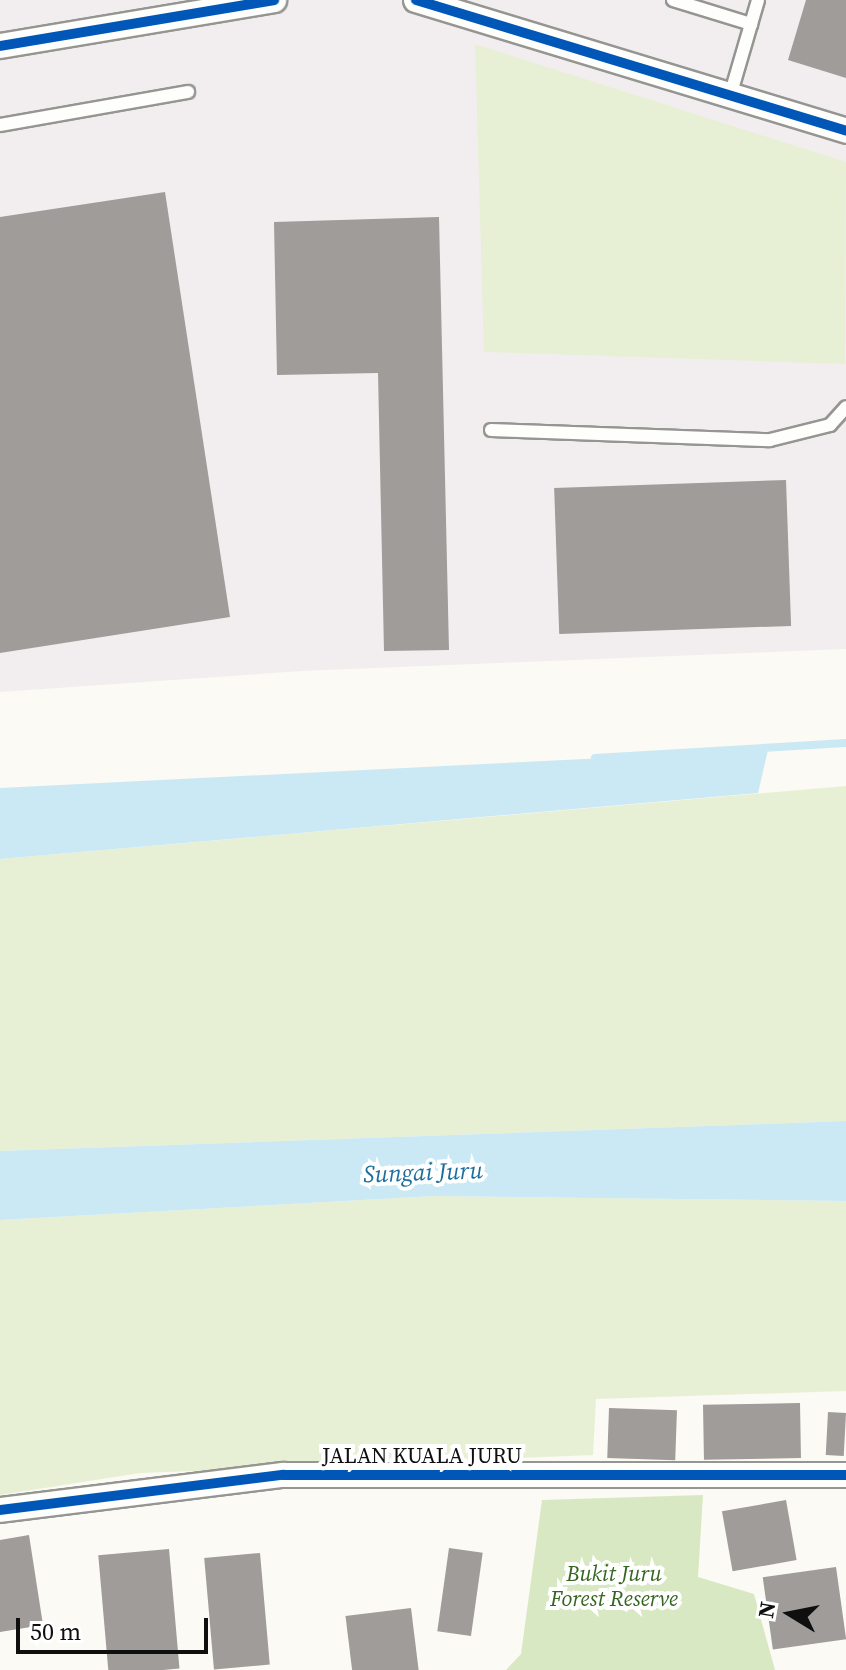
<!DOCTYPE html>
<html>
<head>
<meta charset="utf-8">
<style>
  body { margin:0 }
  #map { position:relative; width:846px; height:1670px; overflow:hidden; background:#fbfaf4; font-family:"Source Serif 4",serif }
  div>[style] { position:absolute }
  .industrial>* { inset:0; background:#f2eef0 }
  .green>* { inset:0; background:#e7f0d5 }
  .forest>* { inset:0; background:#d8e8c3 }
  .water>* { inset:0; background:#cbe9f4 }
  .stream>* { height:8px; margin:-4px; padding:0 4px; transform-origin:4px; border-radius:4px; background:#cbe9f4 }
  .building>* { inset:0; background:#9f9c99; transform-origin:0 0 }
  .roads { filter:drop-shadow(2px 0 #959592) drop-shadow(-2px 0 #959592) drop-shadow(0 2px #959592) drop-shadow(0 -2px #959592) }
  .service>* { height:12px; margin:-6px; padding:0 6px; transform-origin:6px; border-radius:6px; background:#fefefd }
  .minor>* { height:24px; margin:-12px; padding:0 12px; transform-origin:12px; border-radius:12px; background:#fefefd }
  .cycleway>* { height:10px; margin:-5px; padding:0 5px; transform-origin:5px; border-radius:5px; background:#0057b8 }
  span { translate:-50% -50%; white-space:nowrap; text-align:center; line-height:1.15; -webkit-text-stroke:8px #fff; paint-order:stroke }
  .street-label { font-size:22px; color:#0f0f0f }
  .park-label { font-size:22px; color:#346521; font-style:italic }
  .water-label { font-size:24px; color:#1b6e9d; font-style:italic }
  .north { position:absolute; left:750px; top:1574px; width:80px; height:80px; -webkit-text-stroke:6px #fff; paint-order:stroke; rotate:280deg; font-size:22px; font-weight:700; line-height:32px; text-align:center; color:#0f0f0f }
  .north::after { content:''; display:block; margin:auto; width:28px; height:36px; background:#0f0f0f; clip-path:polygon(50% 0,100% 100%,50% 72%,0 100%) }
  .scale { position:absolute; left:16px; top:1618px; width:192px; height:36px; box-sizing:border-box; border:4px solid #0f0f0f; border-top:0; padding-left:10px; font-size:24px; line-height:28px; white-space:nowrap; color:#0f0f0f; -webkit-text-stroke:6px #fff; paint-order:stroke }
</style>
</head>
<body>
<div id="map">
  <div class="industrial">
    <div style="clip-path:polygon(0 0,846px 0,846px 649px,302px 671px,0 692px)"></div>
  </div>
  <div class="green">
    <div style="clip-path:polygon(475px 44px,846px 162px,845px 364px,484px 352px)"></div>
    <div style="clip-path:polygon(846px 786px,846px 1121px,0 1151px,0 859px)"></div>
    <div style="clip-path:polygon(435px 1196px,846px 1201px,846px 1391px,596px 1399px,593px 1455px,140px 1473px,0 1495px,0 1220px)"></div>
  </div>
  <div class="forest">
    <div style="clip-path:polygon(703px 1495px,698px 1577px,754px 1594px,775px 1670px,506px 1670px,521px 1654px,542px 1500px)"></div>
  </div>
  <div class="water">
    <div style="clip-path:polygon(768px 750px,758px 793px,0 859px,0 788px)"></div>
    <div style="clip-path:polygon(846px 1121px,846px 1201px,435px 1196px,0 1220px,0 1151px)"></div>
  </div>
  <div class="stream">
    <div style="left:595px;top:758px;width:251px;rotate:-3.4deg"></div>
  </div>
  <div class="building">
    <div style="clip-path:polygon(806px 0,846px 0,846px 78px,788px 60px)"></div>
    <div style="clip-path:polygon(165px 192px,230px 617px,0 653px,0 217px)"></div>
    <div style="clip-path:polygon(439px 217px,449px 650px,384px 651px,378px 373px,277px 375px,274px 222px)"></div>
    <div style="left:786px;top:480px;width:146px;height:232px;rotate:88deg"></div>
    <div style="left:800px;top:1403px;width:55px;height:97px;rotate:89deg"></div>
    <div style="left:609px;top:1408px;width:68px;height:50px;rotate:2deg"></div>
    <div style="left:828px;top:1412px;width:18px;height:43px;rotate:3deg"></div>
    <div style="left:786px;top:1500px;width:61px;height:65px;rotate:80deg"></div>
    <div style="clip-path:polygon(29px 1535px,43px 1625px,0 1632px,0 1540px)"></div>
    <div style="left:449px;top:1548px;width:34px;height:84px;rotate:8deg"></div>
    <div style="left:169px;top:1549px;width:120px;height:71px;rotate:85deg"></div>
    <div style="left:260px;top:1553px;width:112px;height:56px;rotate:85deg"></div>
    <div style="left:836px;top:1567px;width:73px;height:74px;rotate:82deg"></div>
    <div style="left:411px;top:1608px;width:63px;height:66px;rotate:83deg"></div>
  </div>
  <div class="roads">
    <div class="service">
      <div style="left:673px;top:0;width:82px;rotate:17.1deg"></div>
      <div style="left:730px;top:96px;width:100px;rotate:-73.7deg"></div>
      <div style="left:0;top:125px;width:191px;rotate:-10deg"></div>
      <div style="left:491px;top:430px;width:279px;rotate:2.1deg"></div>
      <div style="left:770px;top:440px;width:62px;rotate:-14deg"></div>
      <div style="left:830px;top:425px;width:24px;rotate:-48deg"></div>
    </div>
    <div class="minor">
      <div style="left:416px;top:0;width:450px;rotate:16.9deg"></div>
      <div style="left:0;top:46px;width:278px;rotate:-9.5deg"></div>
      <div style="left:0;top:1510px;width:285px;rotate:-7.1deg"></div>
      <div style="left:283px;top:1475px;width:563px"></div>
    </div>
  </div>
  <div class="cycleway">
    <div style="left:416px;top:0;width:450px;rotate:16.9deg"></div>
    <div style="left:0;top:46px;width:278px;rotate:-9.5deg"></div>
    <div style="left:0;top:1510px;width:285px;rotate:-7.1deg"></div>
    <div style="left:283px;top:1475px;width:563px"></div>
  </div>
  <div class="street-label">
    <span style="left:422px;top:1456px">JALAN KUALA JURU</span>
  </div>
  <div class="park-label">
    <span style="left:614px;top:1586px">Bukit Juru<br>Forest Reserve</span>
  </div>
  <div class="water-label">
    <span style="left:423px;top:1172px;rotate:-2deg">Sungai Juru</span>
  </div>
  <div class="north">N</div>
  <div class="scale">50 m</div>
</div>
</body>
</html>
